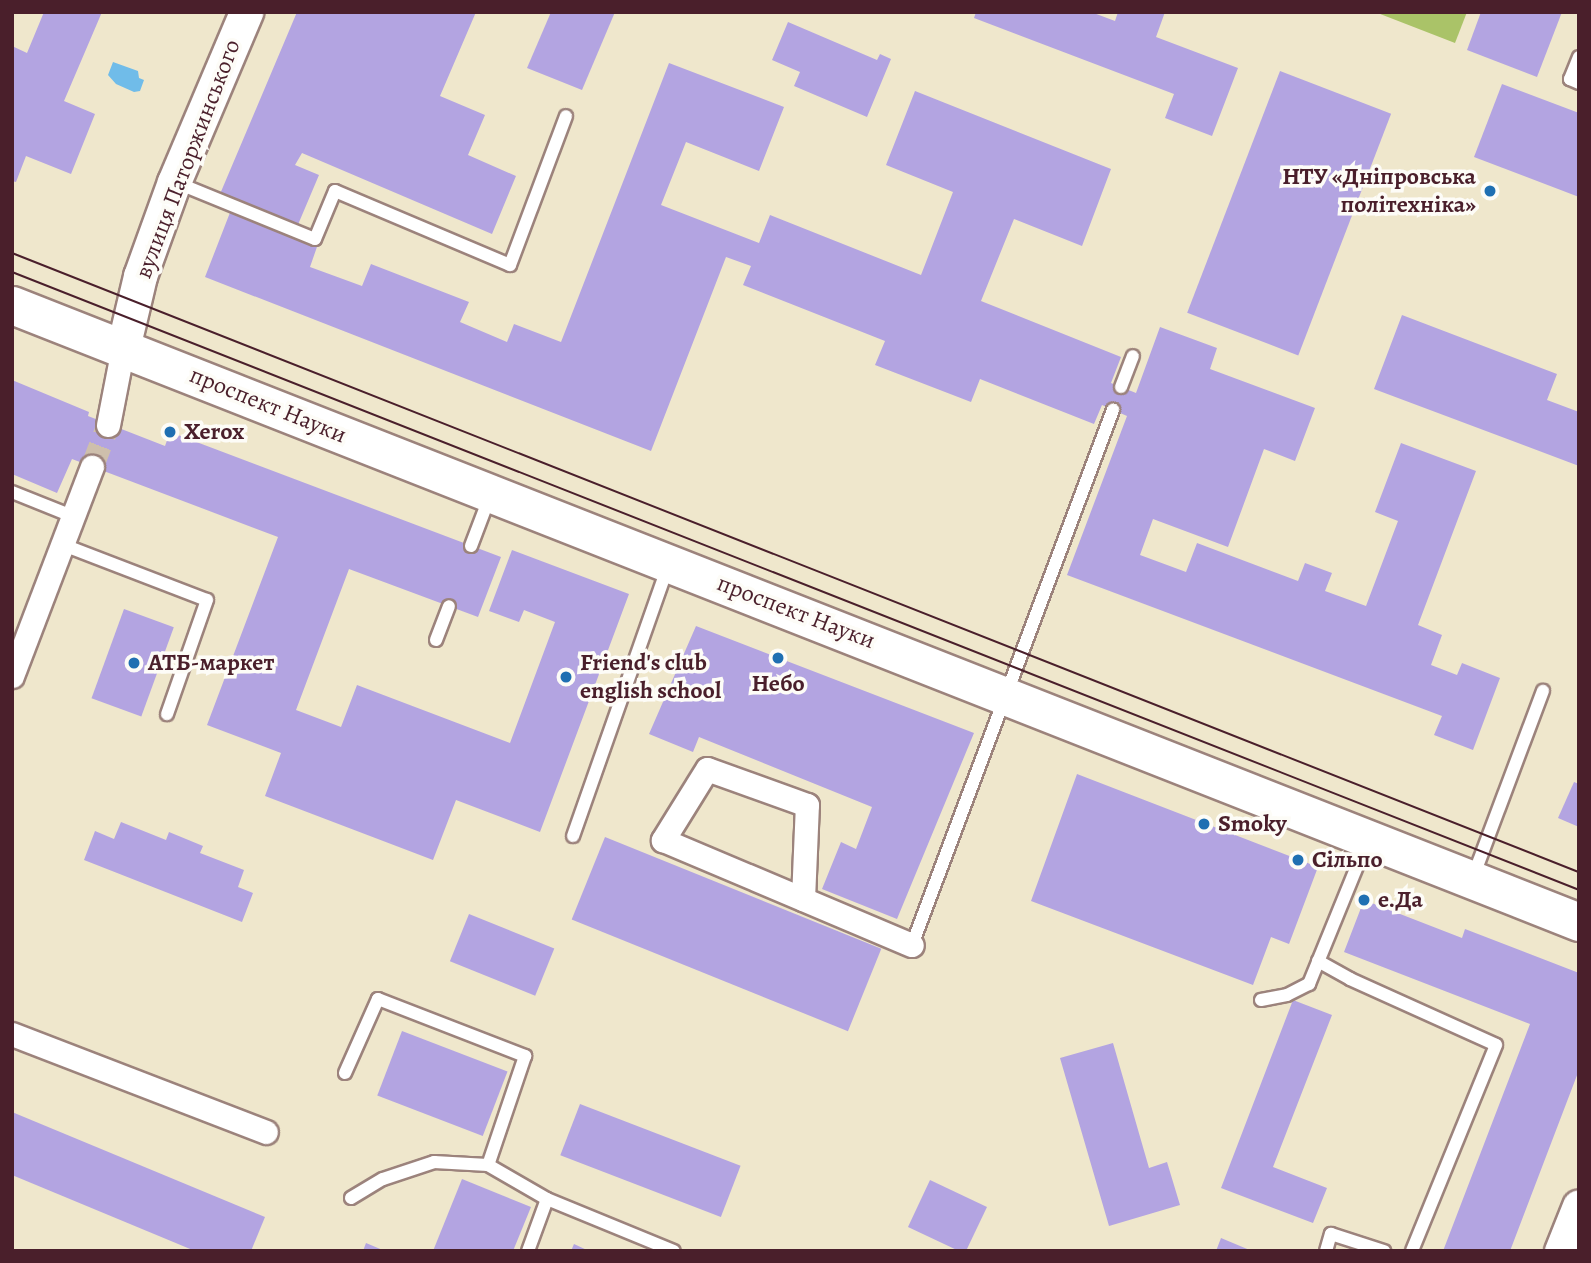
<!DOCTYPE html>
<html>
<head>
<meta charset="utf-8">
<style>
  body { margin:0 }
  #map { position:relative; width:1591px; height:1263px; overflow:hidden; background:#efe7cc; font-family:Alegreya,serif }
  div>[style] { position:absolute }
  .green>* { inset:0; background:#aac368 }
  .water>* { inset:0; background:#70bce9 }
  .building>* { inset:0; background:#b3a4e1; transform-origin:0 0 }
  .street-tunnel>* { height:23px; margin-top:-11.5px; transform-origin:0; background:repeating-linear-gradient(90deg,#cebfac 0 23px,transparent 0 34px) }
  .roads { filter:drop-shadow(2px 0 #9c837c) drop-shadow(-2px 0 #9c837c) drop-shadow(0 2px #9c837c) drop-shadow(0 -2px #9c837c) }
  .lane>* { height:12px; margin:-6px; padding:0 6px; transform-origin:6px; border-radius:6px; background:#fff }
  .street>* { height:23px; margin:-11.5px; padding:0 11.5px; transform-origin:11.5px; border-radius:11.5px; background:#fff }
  .secondary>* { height:33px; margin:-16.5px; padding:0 16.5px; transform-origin:16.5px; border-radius:16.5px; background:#fff }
  .primary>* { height:37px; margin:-18.5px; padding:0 18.5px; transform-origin:18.5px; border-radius:18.5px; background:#fff }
  .tram>* { height:2px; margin:-1px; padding:0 1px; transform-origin:1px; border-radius:1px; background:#4a1f2b }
  .dots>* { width:19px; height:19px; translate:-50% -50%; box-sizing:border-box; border:4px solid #fdfcf7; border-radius:50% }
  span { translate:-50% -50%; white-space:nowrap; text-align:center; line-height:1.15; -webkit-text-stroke:7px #fdfcf7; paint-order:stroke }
  .street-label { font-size:24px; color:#4a1f2b }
  .poi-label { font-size:24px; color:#4a1f2b; font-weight:700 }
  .right { translate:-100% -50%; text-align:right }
  .left { translate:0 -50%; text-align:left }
  .frame { position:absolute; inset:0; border:14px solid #4a1f2b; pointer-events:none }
</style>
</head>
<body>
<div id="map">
  <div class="green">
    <div style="clip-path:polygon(1375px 12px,1467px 12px,1455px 43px)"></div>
  </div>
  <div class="water">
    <div style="clip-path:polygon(113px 62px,138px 71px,139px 78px,144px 80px,140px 91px,134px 92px,116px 84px,108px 75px)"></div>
  </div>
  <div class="building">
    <div style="clip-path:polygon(44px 12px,102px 12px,64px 101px,95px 114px,71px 174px,26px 156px,16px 182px,12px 181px,12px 46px,27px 53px)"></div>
    <div style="clip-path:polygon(297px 12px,476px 12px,440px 96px,485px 115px,468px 155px,516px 176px,492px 234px,302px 153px,295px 165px,319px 175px,297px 227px,220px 194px)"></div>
    <div style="clip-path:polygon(551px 12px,615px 12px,582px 90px,527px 68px)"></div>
    <div style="clip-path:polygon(976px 12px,1091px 12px,1115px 21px,1118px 12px,1165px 12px,1156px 37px,1238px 68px,1212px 136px,1165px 118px,1174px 94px,974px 18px)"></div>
    <div style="clip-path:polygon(1481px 12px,1562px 12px,1537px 77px,1467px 50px)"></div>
    <div style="clip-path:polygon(788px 22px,877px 60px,880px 54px,891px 59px,867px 117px,794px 86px,800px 72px,772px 60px)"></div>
    <div style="clip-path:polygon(669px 63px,784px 107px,759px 171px,686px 142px,661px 205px,759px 243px,770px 215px,921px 275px,953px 192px,886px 165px,915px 91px,1111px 169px,1082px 246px,1014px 219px,981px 301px,1121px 357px,1111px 383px,1136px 393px,1160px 327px,1217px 348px,1210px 369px,1315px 408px,1295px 461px,1264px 449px,1228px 547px,1153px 519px,1140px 555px,1186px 572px,1197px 543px,1298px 581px,1305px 563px,1332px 573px,1325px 591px,1366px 606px,1398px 521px,1375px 512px,1401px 443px,1476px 471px,1418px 625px,1442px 635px,1431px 665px,1457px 675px,1462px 663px,1500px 678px,1473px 750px,1434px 735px,1442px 716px,1067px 575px,1127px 416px,1102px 405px,1094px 424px,980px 379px,971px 402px,875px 365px,885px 341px,743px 285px,751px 266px,726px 257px,651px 451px,205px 277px,231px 210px,318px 244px,310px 267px,362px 286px,371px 264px,469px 302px,460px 322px,507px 342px,514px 324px,561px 342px)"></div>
    <div style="left:1280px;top:71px;width:119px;height:259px;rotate:21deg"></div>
    <div style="clip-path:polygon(1502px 84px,1579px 113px,1579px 197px,1474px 157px)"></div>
    <div style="clip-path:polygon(1402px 315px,1557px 374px,1547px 400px,1579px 412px,1579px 466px,1374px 389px)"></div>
    <div style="clip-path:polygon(12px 380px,89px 412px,88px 416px,165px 446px,170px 432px,501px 557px,478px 617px,349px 569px,296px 710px,341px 727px,357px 685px,510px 743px,555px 622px,524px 610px,519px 622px,489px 611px,512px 550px,629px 594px,540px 832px,456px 800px,433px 860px,265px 796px,281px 753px,207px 725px,278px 537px,72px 459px,57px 493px,12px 474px)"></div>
    <div style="left:124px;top:609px;width:53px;height:95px;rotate:20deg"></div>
    <div style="clip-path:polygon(696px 626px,974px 733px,897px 919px,822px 889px,841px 842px,856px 849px,872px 807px,699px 737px,693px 752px,649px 734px)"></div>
    <div style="clip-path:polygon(1077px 774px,1318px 867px,1289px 944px,1271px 937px,1253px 985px,1031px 901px)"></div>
    <div style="clip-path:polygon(1574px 782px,1579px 784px,1579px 827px,1558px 818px)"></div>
    <div style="clip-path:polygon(121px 822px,166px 840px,169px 832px,203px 846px,200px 853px,244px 870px,238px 887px,253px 893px,242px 922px,84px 860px,95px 831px,114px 839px)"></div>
    <div style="left:605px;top:837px;width:298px;height:89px;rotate:22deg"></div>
    <div style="clip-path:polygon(1364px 900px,1462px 938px,1465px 929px,1579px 973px,1579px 1070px,1510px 1251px,1443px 1251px,1530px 1024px,1344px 952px)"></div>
    <div style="left:469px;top:914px;width:92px;height:51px;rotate:22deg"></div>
    <div style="clip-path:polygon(1293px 1000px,1332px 1015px,1273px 1167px,1327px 1188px,1313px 1223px,1221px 1188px)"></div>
    <div style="left:402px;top:1031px;width:113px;height:69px;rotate:21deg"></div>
    <div style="clip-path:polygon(1113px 1043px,1149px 1168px,1167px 1162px,1180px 1205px,1109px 1226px,1060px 1058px)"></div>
    <div style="left:580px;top:1104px;width:172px;height:55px;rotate:21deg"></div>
    <div style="clip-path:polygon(12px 1112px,265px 1217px,251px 1251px,195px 1251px,12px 1175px)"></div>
    <div style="clip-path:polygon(462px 1179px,531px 1207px,513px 1251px,433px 1251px)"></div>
    <div style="clip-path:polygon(930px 1180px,987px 1207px,966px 1251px,959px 1251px,908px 1227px)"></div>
    <div style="clip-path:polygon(1221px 1238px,1252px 1251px,1216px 1251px)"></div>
    <div style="clip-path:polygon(366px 1243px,385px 1251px,363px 1251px)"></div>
    <div style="clip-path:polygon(574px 1244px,589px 1251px,571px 1251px)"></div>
  </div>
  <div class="street-tunnel">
    <div style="left:92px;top:467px;width:45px;rotate:-69.1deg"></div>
  </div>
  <div class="roads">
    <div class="lane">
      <div style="left:1579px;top:57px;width:24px;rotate:112deg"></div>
      <div style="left:1570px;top:79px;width:10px;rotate:24deg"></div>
      <div style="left:175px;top:182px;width:151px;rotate:22.2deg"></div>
      <div style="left:315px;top:239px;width:52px;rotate:-67.4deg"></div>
      <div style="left:335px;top:191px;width:190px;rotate:22.9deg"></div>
      <div style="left:510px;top:265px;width:159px;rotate:-69.4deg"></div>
      <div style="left:1121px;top:387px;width:33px;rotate:-69deg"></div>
      <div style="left:12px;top:492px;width:65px;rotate:21.8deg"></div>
      <div style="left:61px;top:544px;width:156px;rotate:21deg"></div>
      <div style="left:207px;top:600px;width:121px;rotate:109.3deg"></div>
      <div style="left:471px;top:546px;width:53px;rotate:-69.2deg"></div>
      <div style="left:436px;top:640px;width:36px;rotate:-69deg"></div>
      <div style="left:573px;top:836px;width:286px;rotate:-70.6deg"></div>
      <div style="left:1473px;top:877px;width:199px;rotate:-69.4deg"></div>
      <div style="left:912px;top:945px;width:572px;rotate:-69.41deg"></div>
      <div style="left:1318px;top:961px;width:37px;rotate:29deg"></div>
      <div style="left:1350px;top:979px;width:160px;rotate:24.3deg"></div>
      <div style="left:1496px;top:1045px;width:222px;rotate:112.2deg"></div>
      <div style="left:1261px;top:1000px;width:26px;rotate:-11deg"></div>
      <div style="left:1287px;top:995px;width:25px;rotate:-27deg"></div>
      <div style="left:1309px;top:984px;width:153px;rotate:-67.8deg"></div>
      <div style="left:345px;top:1073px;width:81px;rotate:-66deg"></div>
      <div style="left:378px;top:999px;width:158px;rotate:21.2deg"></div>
      <div style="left:525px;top:1056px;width:115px;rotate:108.7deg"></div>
      <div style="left:351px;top:1198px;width:37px;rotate:-31deg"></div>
      <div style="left:383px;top:1179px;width:54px;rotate:-18.4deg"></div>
      <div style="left:434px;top:1162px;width:54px;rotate:3.2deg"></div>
      <div style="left:488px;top:1165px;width:68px;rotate:30deg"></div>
      <div style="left:547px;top:1199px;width:137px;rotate:22.3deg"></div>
      <div style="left:528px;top:1251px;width:55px;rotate:-69.9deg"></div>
      <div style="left:1326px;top:1251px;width:18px;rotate:-74deg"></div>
      <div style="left:1331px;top:1234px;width:56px;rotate:17.8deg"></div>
    </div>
    <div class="street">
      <div style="left:108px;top:425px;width:78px;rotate:-79deg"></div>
      <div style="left:12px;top:676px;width:224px;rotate:-69.1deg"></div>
      <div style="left:803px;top:899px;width:94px;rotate:-87.6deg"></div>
      <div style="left:807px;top:805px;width:106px;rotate:-160.2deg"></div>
      <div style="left:707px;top:769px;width:84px;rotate:121.8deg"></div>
      <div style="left:663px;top:840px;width:270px;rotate:22.9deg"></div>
      <div style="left:12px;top:1034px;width:272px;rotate:21.1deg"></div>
    </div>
    <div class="secondary">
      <div style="left:123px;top:348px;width:74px;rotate:-76.7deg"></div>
      <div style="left:140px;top:276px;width:100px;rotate:-70.1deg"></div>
      <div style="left:174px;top:182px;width:185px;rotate:-67deg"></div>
      <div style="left:1561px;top:1251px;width:48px;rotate:-68.2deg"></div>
    </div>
    <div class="primary">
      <div style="left:12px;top:305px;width:1684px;rotate:21.49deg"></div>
    </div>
  </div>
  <div class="tram">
    <div style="left:12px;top:253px;width:1685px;rotate:21.56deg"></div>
    <div style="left:12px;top:272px;width:1684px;rotate:21.52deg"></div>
  </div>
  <div class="dots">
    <div style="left:1490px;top:191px;background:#1f6fb2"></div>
    <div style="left:170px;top:432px;background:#1f6fb2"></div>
    <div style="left:778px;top:658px;background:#1f6fb2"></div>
    <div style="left:134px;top:663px;background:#1f6fb2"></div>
    <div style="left:566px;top:677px;background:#1f6fb2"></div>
    <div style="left:1204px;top:824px;background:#1f6fb2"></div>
    <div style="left:1298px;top:860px;background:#1f6fb2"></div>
    <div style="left:1364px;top:900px;background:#1f6fb2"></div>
  </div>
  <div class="street-label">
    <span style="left:188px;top:159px;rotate:-69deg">вулиця Паторжинського</span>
    <span style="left:268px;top:405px;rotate:22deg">проспект Науки</span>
    <span style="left:796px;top:612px;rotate:21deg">проспект Науки</span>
  </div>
  <div class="poi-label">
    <span class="right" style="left:1476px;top:191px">НТУ «Дніпровська<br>політехніка»</span>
    <span class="left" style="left:184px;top:432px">Xerox</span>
    <span class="left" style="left:148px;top:663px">АТБ-маркет</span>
    <span class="left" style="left:580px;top:677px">Friend's club<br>english school</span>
    <span style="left:778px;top:684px">Небо</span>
    <span class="left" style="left:1218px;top:824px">Smoky</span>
    <span class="left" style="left:1312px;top:860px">Сільпо</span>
    <span class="left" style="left:1378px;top:900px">е.Да</span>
  </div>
  <div class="frame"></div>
</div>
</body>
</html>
